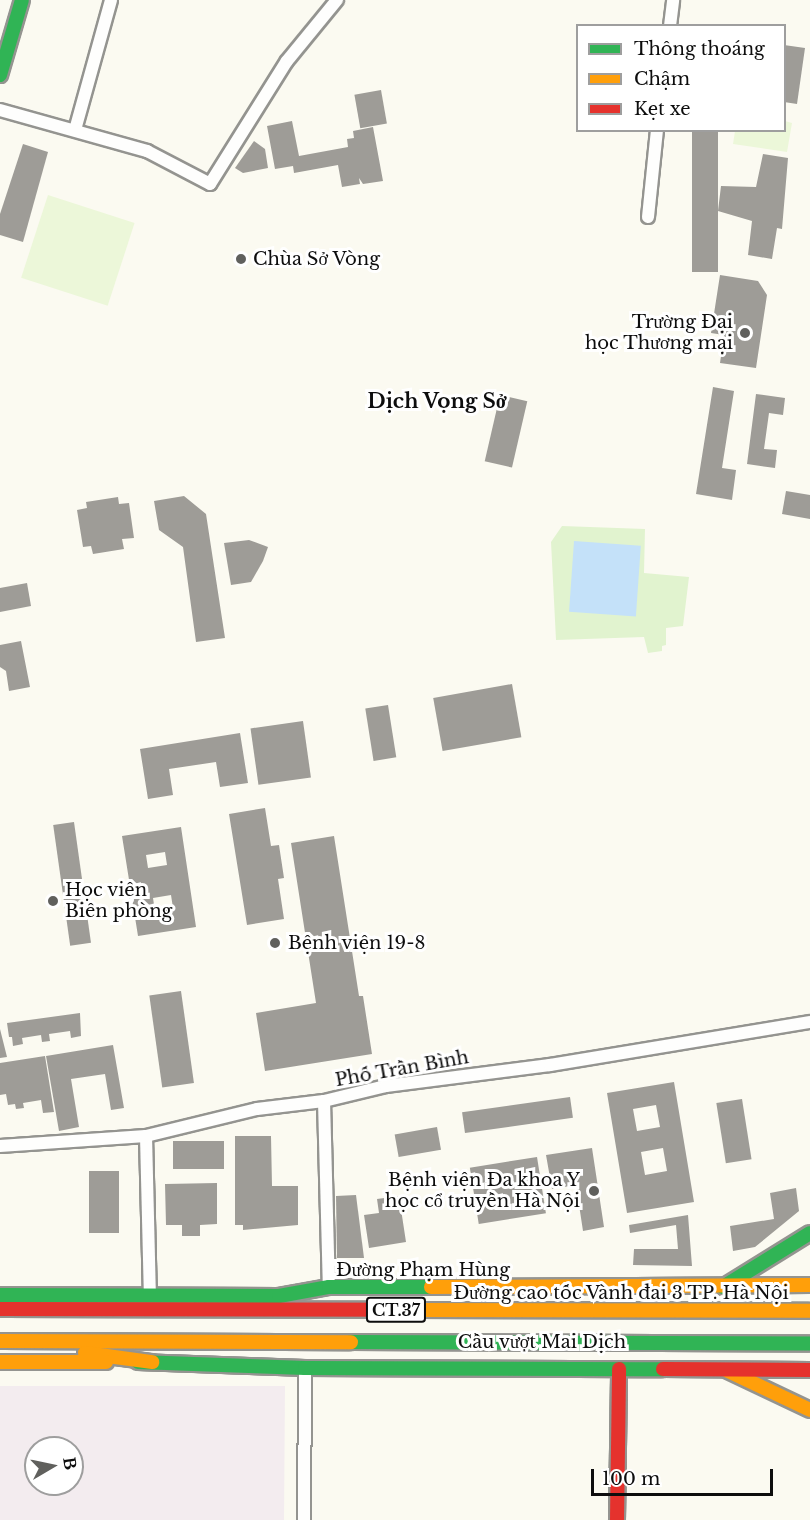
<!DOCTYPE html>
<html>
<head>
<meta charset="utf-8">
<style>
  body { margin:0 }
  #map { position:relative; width:810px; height:1520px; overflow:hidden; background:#fbfaf1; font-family:"Libre Baskerville",serif }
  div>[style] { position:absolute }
  .industrial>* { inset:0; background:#f3ecef }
  .green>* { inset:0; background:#e1f3cf }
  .pitch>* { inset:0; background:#ecf7d9; transform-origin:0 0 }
  .water>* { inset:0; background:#c4e1f9; transform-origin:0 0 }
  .building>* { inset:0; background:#9e9c97; transform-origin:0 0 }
  .roads { filter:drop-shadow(2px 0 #949490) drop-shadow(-2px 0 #949490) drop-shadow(0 2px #949490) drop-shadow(0 -2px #949490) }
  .street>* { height:12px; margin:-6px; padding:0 6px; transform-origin:6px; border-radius:6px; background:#fefefd }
  .fast>* { height:14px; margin:-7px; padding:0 7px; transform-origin:7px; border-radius:7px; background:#30b455 }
  .slow>* { height:14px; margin:-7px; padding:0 7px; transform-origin:7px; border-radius:7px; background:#ff9f0a }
  .jam>* { height:14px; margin:-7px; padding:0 7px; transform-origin:7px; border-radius:7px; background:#e5322d }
  .dots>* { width:16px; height:16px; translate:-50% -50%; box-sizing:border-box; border:3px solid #fff; border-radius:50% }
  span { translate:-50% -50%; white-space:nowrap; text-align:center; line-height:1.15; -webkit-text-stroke:6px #fff; paint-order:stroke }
  .shield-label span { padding:2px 4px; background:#fff; border:2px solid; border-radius:4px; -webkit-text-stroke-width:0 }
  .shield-label { font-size:16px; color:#0d0d0d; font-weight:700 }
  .poi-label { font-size:18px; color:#0d0d0d }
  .left { translate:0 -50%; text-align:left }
  .right { translate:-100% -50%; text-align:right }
  .street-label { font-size:18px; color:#0d0d0d }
  .neighbourhood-label { font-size:20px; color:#0d0d0d; font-weight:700 }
  .legend { position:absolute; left:576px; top:24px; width:210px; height:108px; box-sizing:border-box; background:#fff; border:2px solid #9e9e9e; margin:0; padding:8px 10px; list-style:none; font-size:18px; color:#0d0d0d }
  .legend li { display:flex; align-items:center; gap:12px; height:30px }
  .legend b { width:30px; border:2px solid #9e9e9e }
  .north { position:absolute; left:24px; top:1436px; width:60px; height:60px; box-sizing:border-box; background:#fff; border:2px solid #9e9e9e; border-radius:50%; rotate:81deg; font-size:16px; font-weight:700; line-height:24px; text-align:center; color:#0d0d0d }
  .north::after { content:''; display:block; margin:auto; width:21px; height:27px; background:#60605d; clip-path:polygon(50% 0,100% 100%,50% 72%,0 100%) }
  .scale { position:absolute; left:591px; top:1469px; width:182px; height:27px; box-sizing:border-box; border:3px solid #0d0d0d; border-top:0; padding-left:8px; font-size:18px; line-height:21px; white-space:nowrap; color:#0d0d0d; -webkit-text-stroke:4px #fff; paint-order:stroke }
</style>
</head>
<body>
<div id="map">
  <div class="industrial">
    <div style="clip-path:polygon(evenodd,0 1386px,285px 1386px,284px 1520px,0 1520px,0 1386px,36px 1448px,72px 1448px,72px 1484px,36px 1484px,36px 1448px)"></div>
  </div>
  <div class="green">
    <div style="clip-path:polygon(562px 526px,645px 529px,644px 573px,689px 577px,683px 626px,666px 628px,666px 645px,662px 646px,662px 651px,648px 653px,644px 637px,556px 640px,551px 542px)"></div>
  </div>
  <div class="pitch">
    <div style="clip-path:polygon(785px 121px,792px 123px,787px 152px,733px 144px,735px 131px,784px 130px)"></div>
    <div style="left:48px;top:195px;width:91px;height:87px;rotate:18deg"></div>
  </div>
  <div class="water">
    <div style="left:574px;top:541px;width:67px;height:71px;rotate:4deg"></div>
  </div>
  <div class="building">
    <div style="clip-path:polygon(784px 45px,805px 48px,797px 104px,784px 102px)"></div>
    <div style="left:381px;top:90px;width:34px;height:27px;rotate:80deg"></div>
    <div style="clip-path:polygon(292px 121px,299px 156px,348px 147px,347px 139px,354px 138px,353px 131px,373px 127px,383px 181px,363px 184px,359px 178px,360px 184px,342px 187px,338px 165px,294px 173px,293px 166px,275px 169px,267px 126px)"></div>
    <div style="left:692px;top:130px;width:26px;height:142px"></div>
    <div style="clip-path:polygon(254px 141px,265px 149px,268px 168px,243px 173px,235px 168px)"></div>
    <div style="clip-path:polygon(23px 144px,48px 152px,23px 242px,0 235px,0 214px)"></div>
    <div style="clip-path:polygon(763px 154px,788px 158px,782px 229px,777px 228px,772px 259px,748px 255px,752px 221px,718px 211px,721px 186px,756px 187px)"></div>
    <div style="clip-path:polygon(720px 275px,758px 281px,767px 295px,756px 368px,720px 363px,724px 335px,711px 333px)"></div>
    <div style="clip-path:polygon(713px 387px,734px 391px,722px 468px,736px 470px,732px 500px,696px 494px)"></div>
    <div style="clip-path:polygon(756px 394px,785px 398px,783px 415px,769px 413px,764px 449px,777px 450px,775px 468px,747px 464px)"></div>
    <div style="left:500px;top:395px;width:28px;height:68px;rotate:13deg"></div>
    <div style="clip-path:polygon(786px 491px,810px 495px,810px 519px,782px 514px)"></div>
    <div style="clip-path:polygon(184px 496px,206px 514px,225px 638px,196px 642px,183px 547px,159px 530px,154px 501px)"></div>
    <div style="clip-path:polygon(118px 497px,119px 504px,129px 503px,134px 538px,122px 539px,124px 549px,93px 554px,91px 546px,83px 547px,77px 510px,87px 508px,86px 502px)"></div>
    <div style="clip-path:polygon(249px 540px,268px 547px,263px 561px,251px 582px,231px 585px,224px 543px)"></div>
    <div style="clip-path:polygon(27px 583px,31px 606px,0 612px,0 588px)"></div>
    <div style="clip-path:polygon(21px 641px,30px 687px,9px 691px,6px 671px,0 667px,0 645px)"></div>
    <div style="left:512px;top:684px;width:54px;height:80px;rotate:80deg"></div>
    <div style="left:388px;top:705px;width:53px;height:23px;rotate:81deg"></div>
    <div style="left:303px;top:721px;width:57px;height:53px;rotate:82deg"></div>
    <div style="clip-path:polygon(240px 733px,248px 783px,220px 787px,216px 762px,169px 769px,173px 795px,148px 799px,140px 749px)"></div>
    <div style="clip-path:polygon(265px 808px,271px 846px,279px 845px,284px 878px,278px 879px,284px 919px,247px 925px,229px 814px)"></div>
    <div style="left:74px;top:822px;width:122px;height:21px;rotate:82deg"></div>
    <div style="clip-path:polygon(evenodd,181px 827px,196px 927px,138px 936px,122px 836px,181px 827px,165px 852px,167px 865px,148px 868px,146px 855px,165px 852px,181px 827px,171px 895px,173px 908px,155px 911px,153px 898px,171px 895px)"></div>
    <div style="clip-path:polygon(334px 836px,359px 996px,363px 996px,372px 1054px,265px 1071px,256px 1013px,316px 1003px,291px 843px)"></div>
    <div style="left:181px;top:991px;width:93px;height:32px;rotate:82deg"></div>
    <div style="clip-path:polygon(80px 1013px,81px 1036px,71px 1038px,70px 1031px,49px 1034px,50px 1041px,42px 1042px,41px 1035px,22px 1038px,23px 1044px,13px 1046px,12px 1037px,9px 1037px,7px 1023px)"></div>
    <div style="clip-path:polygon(0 1029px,7px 1057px,0 1058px)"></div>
    <div style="clip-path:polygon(113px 1045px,124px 1108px,111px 1110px,105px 1074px,71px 1079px,79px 1127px,59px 1131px,46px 1056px)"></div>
    <div style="clip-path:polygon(45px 1056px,54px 1112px,43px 1113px,41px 1100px,23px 1103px,24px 1108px,16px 1109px,15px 1104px,8px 1105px,6px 1094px,0 1095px,0 1063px)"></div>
    <div style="clip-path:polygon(evenodd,674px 1082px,694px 1202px,627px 1213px,607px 1093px,674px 1082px,656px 1105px,660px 1127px,637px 1131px,633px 1109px,656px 1105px,674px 1082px,663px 1148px,667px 1171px,645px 1175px,641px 1152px,663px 1148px)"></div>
    <div style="left:570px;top:1097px;width:21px;height:109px;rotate:82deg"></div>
    <div style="left:742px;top:1099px;width:61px;height:26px;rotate:81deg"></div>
    <div style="left:437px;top:1127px;width:23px;height:43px;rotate:80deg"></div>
    <div style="clip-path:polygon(235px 1136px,271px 1136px,272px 1186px,298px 1186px,298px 1225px,243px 1230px,243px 1225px,235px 1225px)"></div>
    <div style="left:173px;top:1141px;width:51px;height:28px"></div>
    <div style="clip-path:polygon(592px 1148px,604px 1227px,583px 1231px,576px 1185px,552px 1189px,546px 1155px)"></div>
    <div style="left:537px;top:1157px;width:57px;height:68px;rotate:81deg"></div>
    <div style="left:89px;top:1171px;width:30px;height:62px"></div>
    <div style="clip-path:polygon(217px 1183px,217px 1224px,200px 1225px,200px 1236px,182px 1236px,182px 1225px,166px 1225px,165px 1184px)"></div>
    <div style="clip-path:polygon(796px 1188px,799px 1211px,755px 1247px,733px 1251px,730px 1226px,774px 1219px,770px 1193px)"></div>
    <div style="clip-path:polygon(356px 1195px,364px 1258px,337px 1258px,336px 1196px)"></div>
    <div style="clip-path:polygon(399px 1196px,406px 1242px,369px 1248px,364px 1215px,379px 1213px,377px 1199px)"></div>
    <div style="clip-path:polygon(688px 1215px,692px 1266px,633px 1265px,634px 1249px,678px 1249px,676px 1225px,630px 1233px,629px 1225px)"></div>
  </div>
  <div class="roads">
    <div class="street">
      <div style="left:670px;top:26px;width:26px;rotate:-83deg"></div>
      <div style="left:0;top:110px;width:153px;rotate:15.6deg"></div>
      <div style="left:147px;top:151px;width:71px;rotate:27.6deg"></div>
      <div style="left:210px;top:184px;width:145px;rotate:-58deg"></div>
      <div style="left:287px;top:61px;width:79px;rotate:-50.7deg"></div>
      <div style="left:75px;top:130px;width:135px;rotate:-74.5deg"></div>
      <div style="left:648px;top:217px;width:87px;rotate:-84.1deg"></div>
      <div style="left:324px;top:1101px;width:186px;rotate:88.5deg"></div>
      <div style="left:146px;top:1136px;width:159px;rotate:88.6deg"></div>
      <div style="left:0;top:1146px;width:146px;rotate:-3.9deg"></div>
      <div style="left:146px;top:1136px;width:114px;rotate:-13.7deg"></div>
      <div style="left:257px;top:1109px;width:67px;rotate:-6.8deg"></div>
      <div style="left:324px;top:1101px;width:64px;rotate:-13.6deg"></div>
      <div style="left:386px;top:1086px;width:165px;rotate:-7.3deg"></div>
      <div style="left:550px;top:1065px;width:264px;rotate:-9.4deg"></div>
      <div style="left:304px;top:1520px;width:152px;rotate:-89.6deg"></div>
    </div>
    <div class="fast">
      <div style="left:0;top:75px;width:78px;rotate:-73.7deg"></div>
      <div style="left:723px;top:1287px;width:102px;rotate:-31.8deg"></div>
      <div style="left:0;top:1295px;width:279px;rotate:0.2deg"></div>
      <div style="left:279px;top:1296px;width:51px;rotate:-10.2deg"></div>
      <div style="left:329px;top:1287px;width:102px"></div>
      <div style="left:351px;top:1342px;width:459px;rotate:0.2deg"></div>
      <div style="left:138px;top:1362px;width:167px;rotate:2.1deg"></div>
      <div style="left:305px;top:1368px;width:358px;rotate:0.2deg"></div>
    </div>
    <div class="slow">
      <div style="left:431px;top:1287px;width:379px;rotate:-0.3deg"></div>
      <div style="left:414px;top:1310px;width:396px;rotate:0.1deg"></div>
      <div style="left:0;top:1341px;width:351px;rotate:0.2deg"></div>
      <div style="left:85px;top:1353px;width:68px;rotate:7.7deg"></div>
      <div style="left:0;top:1362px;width:106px"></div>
      <div style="left:728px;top:1371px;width:91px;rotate:25.4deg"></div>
    </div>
    <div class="jam">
      <div style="left:0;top:1309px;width:414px;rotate:0.1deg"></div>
      <div style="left:663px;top:1369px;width:147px;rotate:0.4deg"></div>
      <div style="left:617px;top:1520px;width:151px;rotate:-89.2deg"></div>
    </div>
  </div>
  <div class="dots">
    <div style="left:241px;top:259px;background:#60605d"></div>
    <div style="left:745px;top:333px;background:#60605d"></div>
    <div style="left:53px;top:901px;background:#60605d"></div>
    <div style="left:275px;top:943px;background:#60605d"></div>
    <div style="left:594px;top:1191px;background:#60605d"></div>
  </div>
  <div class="shield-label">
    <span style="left:396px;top:1310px">CT.37</span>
  </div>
  <div class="poi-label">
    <span class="left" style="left:253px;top:259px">Chùa Sở Vòng</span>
    <span class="right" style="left:733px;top:333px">Trường Đại<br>học Thương mại</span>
    <span class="left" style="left:65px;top:901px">Học viện<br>Biên phòng</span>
    <span class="left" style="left:288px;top:943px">Bệnh viện 19-8</span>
    <span class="right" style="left:580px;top:1191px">Bệnh viện Đa khoa Y<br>học cổ truyền Hà Nội</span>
  </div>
  <div class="street-label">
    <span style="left:402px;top:1069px;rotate:-10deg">Phố Trần Bình</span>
    <span style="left:423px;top:1270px">Đường Phạm Hùng</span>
    <span style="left:621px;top:1293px">Đường cao tốc Vành đai 3 TP. Hà Nội</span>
    <span style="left:542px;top:1342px">Cầu vượt Mai Dịch</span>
  </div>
  <div class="neighbourhood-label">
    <span style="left:437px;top:401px">Dịch Vọng Sở</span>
  </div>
  <ul class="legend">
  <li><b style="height:8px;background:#30b455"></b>Thông thoáng</li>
  <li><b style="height:8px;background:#ff9f0a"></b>Chậm</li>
  <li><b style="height:8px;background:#e5322d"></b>Kẹt xe</li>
  </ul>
  <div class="north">B</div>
  <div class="scale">100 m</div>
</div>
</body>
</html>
